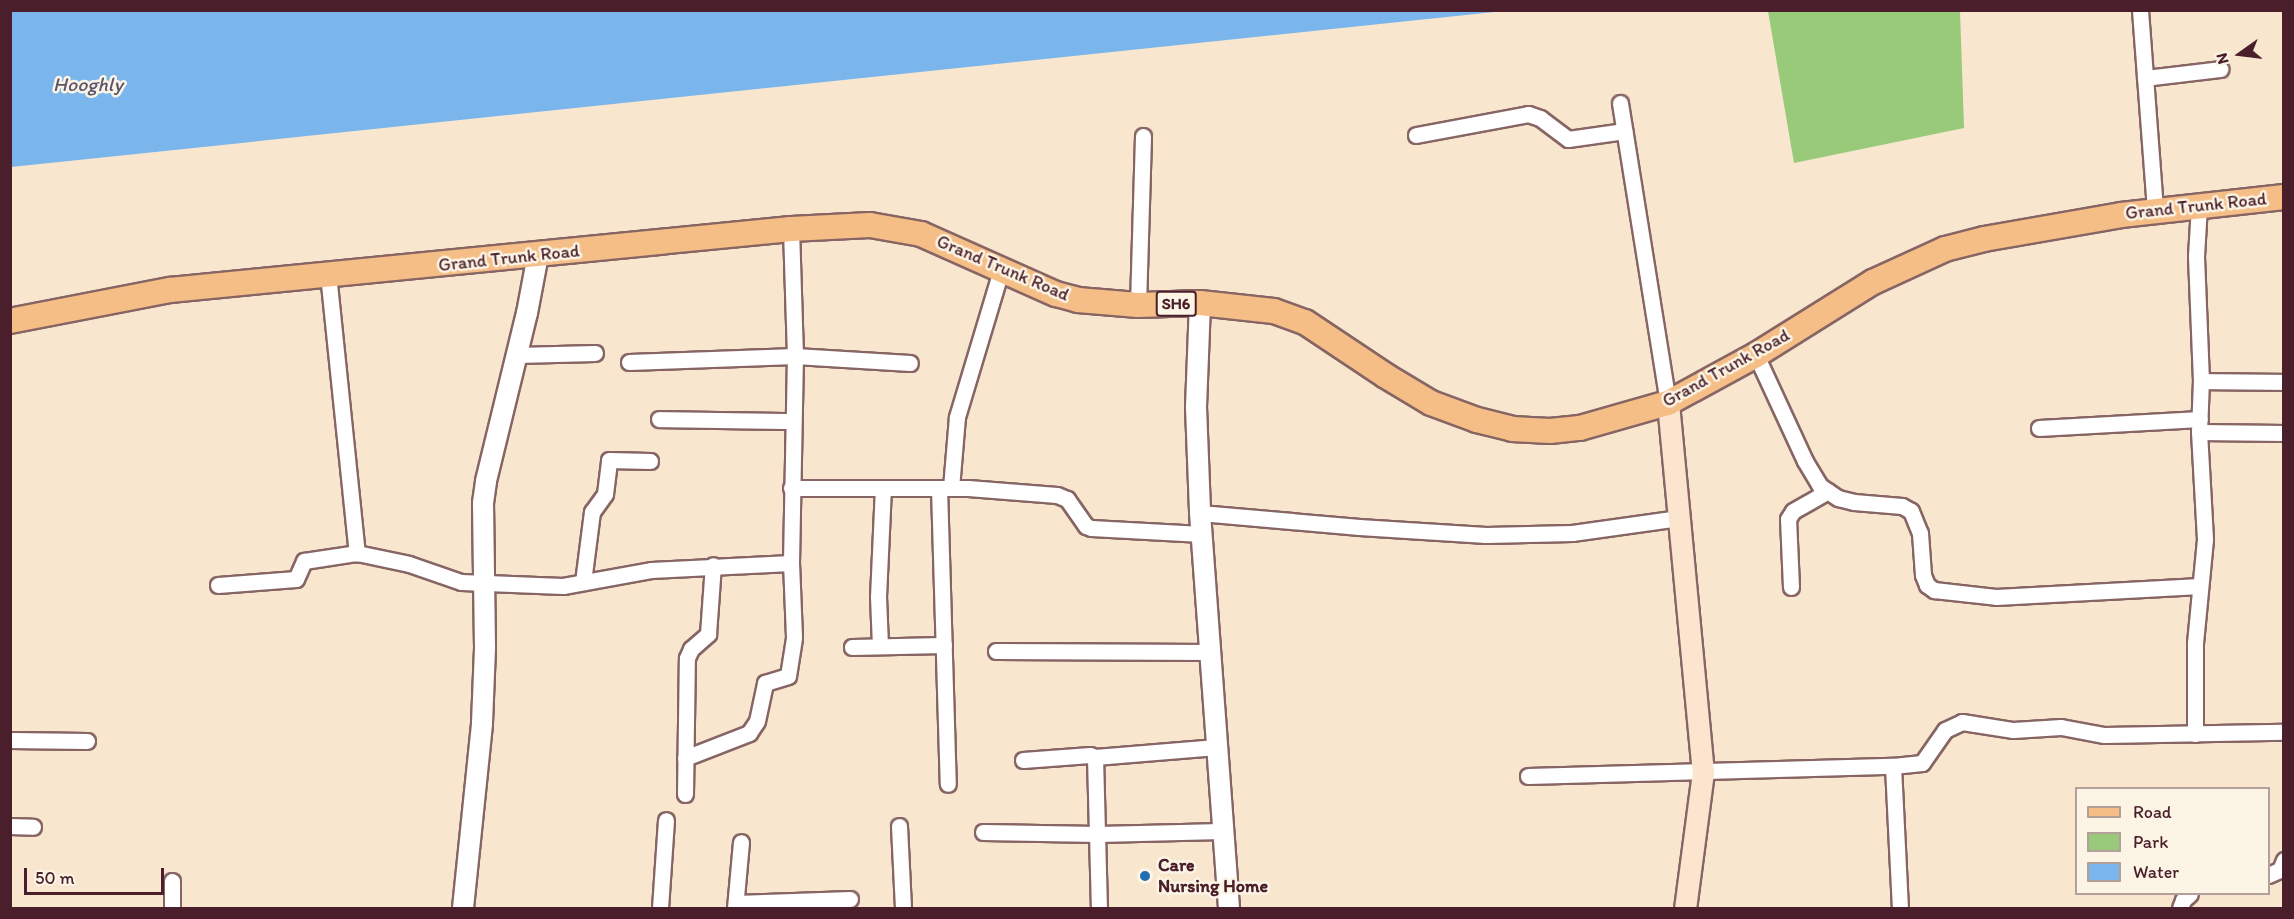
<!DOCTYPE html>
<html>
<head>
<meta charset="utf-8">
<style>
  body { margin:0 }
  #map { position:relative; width:2294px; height:919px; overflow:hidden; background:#f8e6cf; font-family:Itim,sans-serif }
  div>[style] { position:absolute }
  .green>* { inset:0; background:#98ca7a }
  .water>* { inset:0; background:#7ab5eb }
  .roads { filter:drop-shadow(2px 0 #876564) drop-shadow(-2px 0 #876564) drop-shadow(0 2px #876564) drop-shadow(0 -2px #876564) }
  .minor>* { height:15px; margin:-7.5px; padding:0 7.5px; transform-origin:7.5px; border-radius:7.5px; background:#fff }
  .tertiary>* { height:20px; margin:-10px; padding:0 10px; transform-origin:10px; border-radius:10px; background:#fff }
  .secondary>* { height:21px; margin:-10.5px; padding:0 10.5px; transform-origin:10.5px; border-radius:10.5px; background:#fbe5cf }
  .primary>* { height:24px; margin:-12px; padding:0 12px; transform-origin:12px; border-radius:12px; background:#f6be87 }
  .dots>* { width:16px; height:16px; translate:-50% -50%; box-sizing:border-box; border:3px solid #fcf5e5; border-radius:50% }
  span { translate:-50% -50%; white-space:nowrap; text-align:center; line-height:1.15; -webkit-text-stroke:5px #fcf5e5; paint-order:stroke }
  .shield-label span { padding:2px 4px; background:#fcf5e5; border:2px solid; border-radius:4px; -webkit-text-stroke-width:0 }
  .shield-label { font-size:16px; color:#4a1f2b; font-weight:700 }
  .street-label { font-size:18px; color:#4a1f2b }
  .poi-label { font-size:18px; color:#4a1f2b; font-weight:700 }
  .left { translate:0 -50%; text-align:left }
  .water-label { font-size:20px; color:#5b546e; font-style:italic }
  .frame { position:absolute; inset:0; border:12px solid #4a1f2b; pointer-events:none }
  .legend { position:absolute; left:2075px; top:787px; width:195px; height:108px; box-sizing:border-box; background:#fcf5e5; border:2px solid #b59f9b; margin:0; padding:8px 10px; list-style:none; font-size:18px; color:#4a1f2b }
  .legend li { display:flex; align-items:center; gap:12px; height:30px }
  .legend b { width:30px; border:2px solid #b59f9b }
  .north { position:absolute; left:2210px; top:24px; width:60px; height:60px; -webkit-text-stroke:4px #fcf5e5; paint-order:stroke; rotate:256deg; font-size:16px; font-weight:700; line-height:24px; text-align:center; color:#4a1f2b }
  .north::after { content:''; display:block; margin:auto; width:21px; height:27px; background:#4a1f2b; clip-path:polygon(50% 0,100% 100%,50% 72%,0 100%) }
  .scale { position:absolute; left:24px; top:868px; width:140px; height:27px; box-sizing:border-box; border:3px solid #4a1f2b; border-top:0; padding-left:8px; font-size:18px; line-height:21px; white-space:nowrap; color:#4a1f2b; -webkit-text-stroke:4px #fcf5e5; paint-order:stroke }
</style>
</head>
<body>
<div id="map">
  <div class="green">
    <div style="clip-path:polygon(1768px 11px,1960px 11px,1964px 128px,1794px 163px)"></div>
  </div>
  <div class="water">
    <div style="clip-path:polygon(11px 10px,1504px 10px,1504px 11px,11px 167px)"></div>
  </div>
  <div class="roads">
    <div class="minor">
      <div style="left:2140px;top:10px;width:201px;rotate:85.7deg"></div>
      <div style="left:2145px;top:78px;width:76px;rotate:-6.8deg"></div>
      <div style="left:1620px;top:103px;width:304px;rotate:80.9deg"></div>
      <div style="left:1416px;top:135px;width:114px;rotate:-10.6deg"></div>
      <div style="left:1528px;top:114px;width:13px;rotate:18deg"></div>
      <div style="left:1540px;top:118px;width:35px;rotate:37deg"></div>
      <div style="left:1568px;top:139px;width:57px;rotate:-8.1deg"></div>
      <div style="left:328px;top:274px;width:281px;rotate:84.1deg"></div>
      <div style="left:357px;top:553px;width:53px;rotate:11.9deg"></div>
      <div style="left:409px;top:564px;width:55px;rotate:19.1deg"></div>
      <div style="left:461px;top:582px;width:102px;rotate:2.2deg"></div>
      <div style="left:563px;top:586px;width:89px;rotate:-10.3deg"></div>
      <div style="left:651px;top:570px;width:140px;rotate:-2.9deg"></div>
      <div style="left:791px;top:563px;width:207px;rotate:-88.9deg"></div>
      <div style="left:795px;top:356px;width:127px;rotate:-91.8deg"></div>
      <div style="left:1138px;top:305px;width:169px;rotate:-88.3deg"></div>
      <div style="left:517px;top:355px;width:78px;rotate:-1.5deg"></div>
      <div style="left:1756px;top:355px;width:117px;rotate:65.2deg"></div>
      <div style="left:1805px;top:461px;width:29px;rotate:59deg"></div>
      <div style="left:1820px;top:486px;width:22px;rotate:34deg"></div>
      <div style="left:1838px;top:498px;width:16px;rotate:14deg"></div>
      <div style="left:1854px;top:502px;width:48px;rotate:4.8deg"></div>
      <div style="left:1902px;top:506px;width:10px;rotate:29deg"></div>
      <div style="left:1911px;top:511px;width:24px;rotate:68deg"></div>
      <div style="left:1920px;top:533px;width:42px;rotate:85.9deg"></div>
      <div style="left:1923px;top:575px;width:11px;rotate:68deg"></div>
      <div style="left:1927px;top:585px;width:9px;rotate:36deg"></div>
      <div style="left:1934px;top:590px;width:62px;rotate:6.4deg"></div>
      <div style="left:1996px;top:597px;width:204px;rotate:-3.1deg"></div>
      <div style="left:629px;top:362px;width:166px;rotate:-2.1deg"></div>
      <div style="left:795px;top:356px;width:115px;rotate:3.5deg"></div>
      <div style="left:2201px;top:381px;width:83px;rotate:0.7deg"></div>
      <div style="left:659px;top:419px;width:134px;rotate:0.9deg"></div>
      <div style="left:2039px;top:428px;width:161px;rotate:-3.2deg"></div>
      <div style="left:2199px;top:432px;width:85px;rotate:0.7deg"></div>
      <div style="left:791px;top:488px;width:177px"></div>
      <div style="left:968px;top:488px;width:89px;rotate:4.5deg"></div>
      <div style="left:1057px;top:495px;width:11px;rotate:22deg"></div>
      <div style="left:1067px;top:499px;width:33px;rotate:55deg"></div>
      <div style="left:1086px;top:526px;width:5px;rotate:22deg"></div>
      <div style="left:1091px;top:528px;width:111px;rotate:3.1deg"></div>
      <div style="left:939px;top:488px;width:296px;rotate:88.3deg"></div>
      <div style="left:951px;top:488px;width:71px;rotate:-85.2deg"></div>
      <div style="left:957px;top:417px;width:153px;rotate:-73.3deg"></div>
      <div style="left:1200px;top:513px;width:160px;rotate:5deg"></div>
      <div style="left:1359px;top:527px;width:127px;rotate:3.6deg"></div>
      <div style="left:1486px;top:535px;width:86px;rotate:-1.3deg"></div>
      <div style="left:1572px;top:533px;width:108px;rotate:-8deg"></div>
      <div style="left:583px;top:582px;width:71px;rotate:-82.7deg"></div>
      <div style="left:592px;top:512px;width:22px;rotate:-54deg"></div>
      <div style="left:605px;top:494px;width:34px;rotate:-83deg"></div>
      <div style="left:609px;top:460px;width:41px;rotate:1.4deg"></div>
      <div style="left:218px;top:585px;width:78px;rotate:-4.4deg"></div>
      <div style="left:296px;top:579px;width:20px;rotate:-66deg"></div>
      <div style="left:304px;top:561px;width:54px;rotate:-8.6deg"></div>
      <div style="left:1791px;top:587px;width:68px;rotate:-92.5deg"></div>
      <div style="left:1788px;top:519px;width:9px;rotate:-58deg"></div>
      <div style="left:1793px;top:511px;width:40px;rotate:-29.7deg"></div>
      <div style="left:880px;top:646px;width:49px;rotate:-92.3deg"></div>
      <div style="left:878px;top:597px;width:109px;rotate:-87.4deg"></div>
      <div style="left:852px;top:647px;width:92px;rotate:-1.2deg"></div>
      <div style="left:996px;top:651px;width:214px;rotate:0.3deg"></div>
      <div style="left:2195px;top:734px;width:91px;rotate:-90deg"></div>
      <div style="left:2195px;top:643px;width:104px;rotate:-84.5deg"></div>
      <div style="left:2205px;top:539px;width:107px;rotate:-93.2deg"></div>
      <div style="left:2199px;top:432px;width:51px;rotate:-87.8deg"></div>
      <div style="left:2201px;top:381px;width:125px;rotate:-92.3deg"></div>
      <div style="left:2196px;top:256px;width:50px;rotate:-86.6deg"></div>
      <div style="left:10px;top:740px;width:77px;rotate:0.7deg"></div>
      <div style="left:1095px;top:757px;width:122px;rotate:-4.7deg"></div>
      <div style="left:685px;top:758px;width:69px;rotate:-21.3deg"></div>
      <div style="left:749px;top:733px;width:14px;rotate:-56deg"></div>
      <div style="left:757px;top:721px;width:39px;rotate:-78deg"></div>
      <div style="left:765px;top:683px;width:24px;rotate:-17deg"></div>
      <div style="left:788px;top:676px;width:39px;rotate:-81deg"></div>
      <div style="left:794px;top:637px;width:74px;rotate:-92.3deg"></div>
      <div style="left:1023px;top:760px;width:67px;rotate:-4.3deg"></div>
      <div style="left:1090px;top:755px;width:5px;rotate:22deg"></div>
      <div style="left:1095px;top:757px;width:151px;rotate:88.5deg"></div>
      <div style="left:1893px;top:766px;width:142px;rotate:87.2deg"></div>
      <div style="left:1528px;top:776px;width:365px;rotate:-1.6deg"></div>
      <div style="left:1893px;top:766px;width:29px;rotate:-6deg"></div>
      <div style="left:1922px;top:763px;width:40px;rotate:-55.1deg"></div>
      <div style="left:1945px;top:730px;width:19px;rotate:-25deg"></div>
      <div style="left:1962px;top:722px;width:52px;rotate:8.9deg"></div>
      <div style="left:2013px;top:730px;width:48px;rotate:-3.6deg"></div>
      <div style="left:2061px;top:727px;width:44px;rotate:10.5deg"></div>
      <div style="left:2104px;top:735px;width:180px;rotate:-1deg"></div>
      <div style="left:685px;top:794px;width:136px;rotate:-89.2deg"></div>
      <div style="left:687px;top:658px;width:10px;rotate:-66deg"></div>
      <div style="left:691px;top:649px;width:23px;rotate:-41deg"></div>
      <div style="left:708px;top:634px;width:69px;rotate:-85.9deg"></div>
      <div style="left:10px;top:826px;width:23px;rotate:2deg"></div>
      <div style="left:899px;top:826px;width:82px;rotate:87.2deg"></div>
      <div style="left:983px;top:832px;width:115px;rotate:1deg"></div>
      <div style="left:1098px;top:834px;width:124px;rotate:-1.4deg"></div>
      <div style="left:2268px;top:875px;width:13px;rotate:-23deg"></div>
      <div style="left:2280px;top:870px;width:11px;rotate:-68deg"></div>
      <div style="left:736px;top:903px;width:114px;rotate:-2deg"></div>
      <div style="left:172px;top:908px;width:27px;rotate:-90deg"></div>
      <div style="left:660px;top:908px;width:88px;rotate:-86.1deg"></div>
      <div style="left:735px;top:908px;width:66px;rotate:-84.8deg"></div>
      <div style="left:2180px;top:908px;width:9px;rotate:-69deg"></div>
      <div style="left:2183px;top:900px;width:9px;rotate:-41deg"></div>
    </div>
    <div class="tertiary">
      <div style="left:1200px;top:303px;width:104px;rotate:92.2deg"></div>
      <div style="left:1196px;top:407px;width:106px;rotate:87.8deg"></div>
      <div style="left:1200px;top:513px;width:396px;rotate:85.8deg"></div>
      <div style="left:463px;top:908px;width:186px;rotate:-84.1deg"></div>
      <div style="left:482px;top:723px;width:76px;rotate:-87.7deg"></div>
      <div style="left:485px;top:647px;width:144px;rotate:-90.8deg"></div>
      <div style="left:483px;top:503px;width:22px;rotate:-82deg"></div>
      <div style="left:486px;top:481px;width:173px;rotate:-76.3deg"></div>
      <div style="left:527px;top:313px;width:59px;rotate:-79.3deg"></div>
    </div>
    <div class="secondary">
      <div style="left:1668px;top:403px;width:371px;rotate:84.6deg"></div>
      <div style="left:1703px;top:772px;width:137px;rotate:97.5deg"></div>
    </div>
    <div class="primary">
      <div style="left:10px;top:321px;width:163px;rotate:-11deg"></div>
      <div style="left:170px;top:290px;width:624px;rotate:-5.61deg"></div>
      <div style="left:791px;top:229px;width:79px;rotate:-2.9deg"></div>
      <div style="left:870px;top:225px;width:52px;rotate:10deg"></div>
      <div style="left:921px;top:234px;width:148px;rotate:24deg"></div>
      <div style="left:1056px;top:294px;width:23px;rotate:15deg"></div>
      <div style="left:1078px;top:300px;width:60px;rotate:4.8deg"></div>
      <div style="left:1138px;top:305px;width:62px;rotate:-1.8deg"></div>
      <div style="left:1200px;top:303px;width:74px;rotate:6.2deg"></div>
      <div style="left:1274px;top:311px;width:33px;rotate:20deg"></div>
      <div style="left:1305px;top:322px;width:97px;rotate:33.7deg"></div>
      <div style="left:1386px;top:376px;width:52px;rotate:31deg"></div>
      <div style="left:1431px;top:403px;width:49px;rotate:20.3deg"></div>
      <div style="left:1477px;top:420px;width:36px;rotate:14deg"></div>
      <div style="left:1512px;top:429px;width:38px;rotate:3deg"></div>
      <div style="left:1550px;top:431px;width:30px;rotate:-6deg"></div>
      <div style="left:1580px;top:428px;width:91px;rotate:-15.9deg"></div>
      <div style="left:1668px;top:403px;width:100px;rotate:-28.6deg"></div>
      <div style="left:1756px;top:355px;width:138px;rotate:-32deg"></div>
      <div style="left:1873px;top:282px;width:79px;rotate:-24.6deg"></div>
      <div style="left:1945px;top:249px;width:40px;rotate:-14.4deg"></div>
      <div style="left:1984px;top:239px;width:139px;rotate:-9.9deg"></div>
      <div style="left:2121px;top:215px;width:164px;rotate:-6.3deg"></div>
    </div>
  </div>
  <div class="dots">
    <div style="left:1145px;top:876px;background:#1f6fb2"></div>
  </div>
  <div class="shield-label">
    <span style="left:1176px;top:304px">SH6</span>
  </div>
  <div class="street-label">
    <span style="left:2196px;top:206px;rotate:-6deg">Grand Trunk Road</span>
    <span style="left:509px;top:258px;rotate:-6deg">Grand Trunk Road</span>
    <span style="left:1003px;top:268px;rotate:23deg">Grand Trunk Road</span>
    <span style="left:1726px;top:368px;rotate:-29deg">Grand Trunk Road</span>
  </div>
  <div class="poi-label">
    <span class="left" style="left:1158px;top:876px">Care<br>Nursing Home</span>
  </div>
  <div class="water-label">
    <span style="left:88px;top:84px">Hooghly</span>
  </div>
  <div class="frame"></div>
  <ul class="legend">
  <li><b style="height:8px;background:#f6be87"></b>Road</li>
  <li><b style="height:16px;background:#98ca7a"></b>Park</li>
  <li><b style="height:16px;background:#7ab5eb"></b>Water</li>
  </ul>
  <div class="north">N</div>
  <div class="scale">50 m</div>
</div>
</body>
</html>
